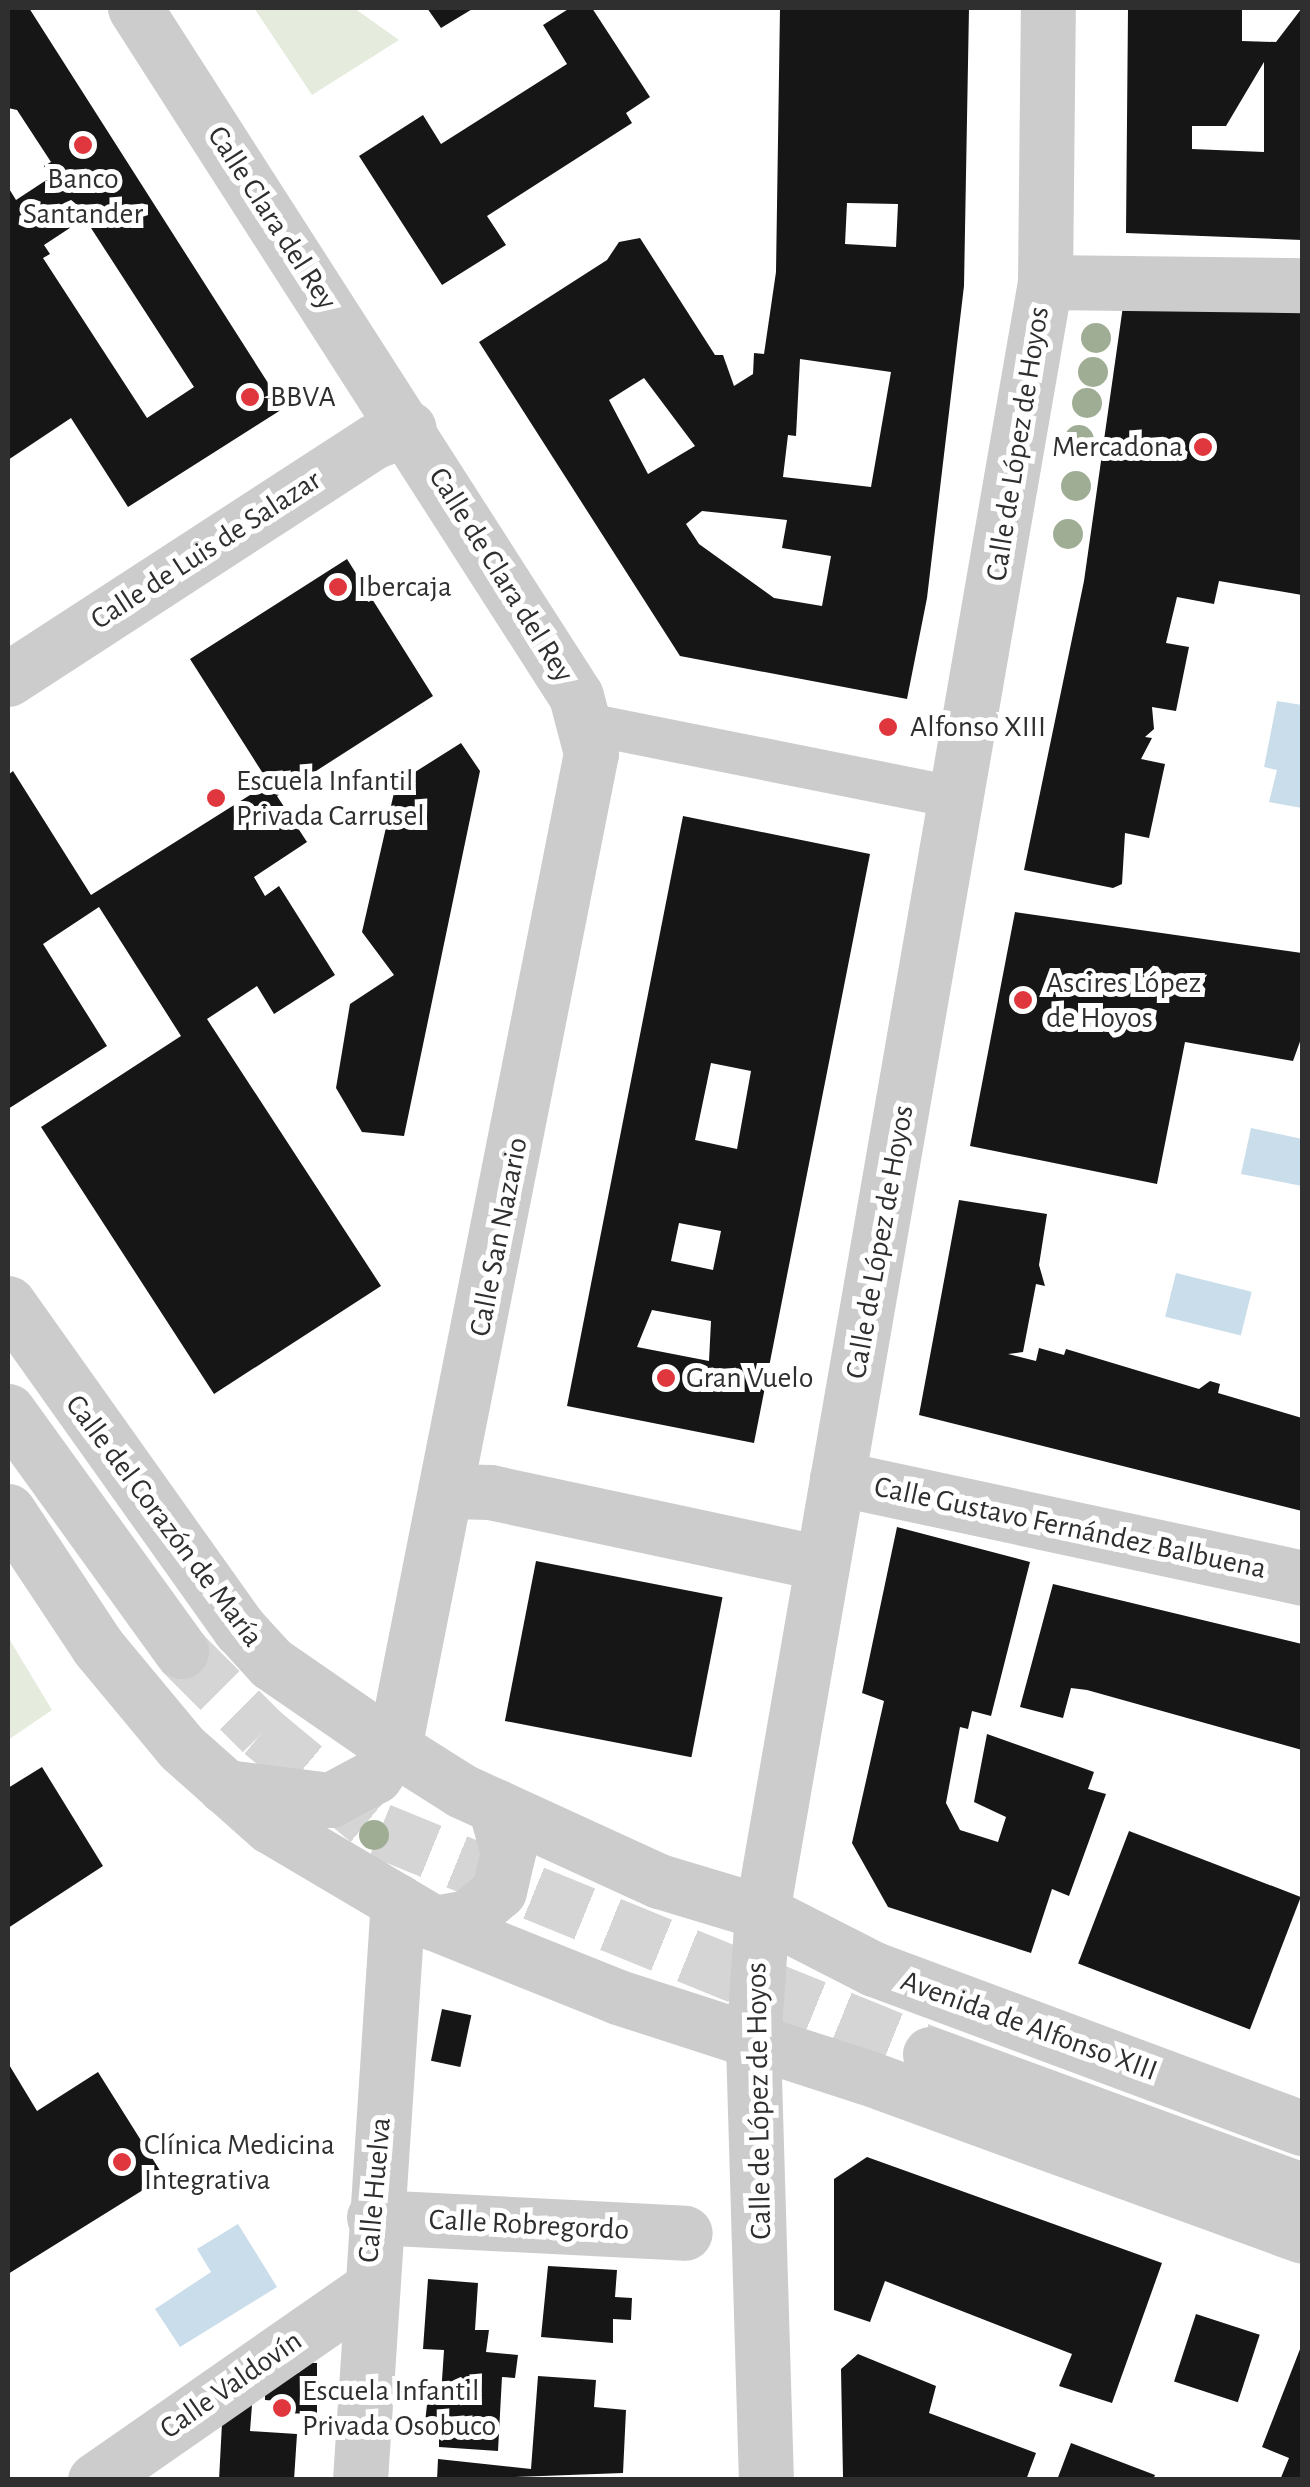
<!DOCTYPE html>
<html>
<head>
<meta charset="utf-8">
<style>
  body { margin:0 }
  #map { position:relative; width:1310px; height:2487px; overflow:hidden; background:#fff; font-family:"Alegreya Sans",sans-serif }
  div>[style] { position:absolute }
  .green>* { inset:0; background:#e5ecdd }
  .water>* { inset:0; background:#caddeb; transform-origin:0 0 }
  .building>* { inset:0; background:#161616; transform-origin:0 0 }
  .tertiary-tunnel>* { height:55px; margin-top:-27.5px; transform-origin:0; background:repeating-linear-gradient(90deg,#d5d5d5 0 55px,transparent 0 83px) }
  .pedestrian>* { height:42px; margin:-21px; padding:0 21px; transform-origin:21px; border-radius:21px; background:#ccc }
  .minor>* { height:55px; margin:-27.5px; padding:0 27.5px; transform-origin:27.5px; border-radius:27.5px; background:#ccc }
  .tertiary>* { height:55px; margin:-27.5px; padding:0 27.5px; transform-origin:27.5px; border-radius:27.5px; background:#ccc }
  .trees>* { width:30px; height:30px; margin:-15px; border-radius:50%; background:#9fad95 }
  .dots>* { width:28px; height:28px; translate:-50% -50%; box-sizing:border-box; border:5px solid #fff; border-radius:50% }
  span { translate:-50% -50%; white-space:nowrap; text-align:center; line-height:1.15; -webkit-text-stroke:10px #fff; paint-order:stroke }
  .poi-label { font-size:30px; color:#2f2f2f }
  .left { translate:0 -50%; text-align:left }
  .right { translate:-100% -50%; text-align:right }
  .street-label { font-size:30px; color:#2f2f2f }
  .frame { position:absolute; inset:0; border:10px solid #2f2f2f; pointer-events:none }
</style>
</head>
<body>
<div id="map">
  <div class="green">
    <div style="clip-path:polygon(254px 8px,354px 8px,399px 40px,312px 95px)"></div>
    <div style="clip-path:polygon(8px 1637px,52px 1710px,8px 1740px)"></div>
  </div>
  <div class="water">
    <div style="clip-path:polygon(1277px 701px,1302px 705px,1302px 808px,1269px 802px,1277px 770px,1264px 767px)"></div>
    <div style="clip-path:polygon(1251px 1128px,1302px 1139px,1302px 1186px,1241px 1174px)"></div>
    <div style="left:1176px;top:1273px;width:78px;height:45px;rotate:14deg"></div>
    <div style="clip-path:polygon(238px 2224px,277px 2287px,180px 2347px,155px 2309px,211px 2272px,197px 2249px)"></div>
  </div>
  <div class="building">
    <div style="clip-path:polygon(evenodd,8px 8px,29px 8px,284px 408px,128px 507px,71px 418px,8px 460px,8px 187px,16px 200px,51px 177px,44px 166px,51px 162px,17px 110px,8px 108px,8px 8px,79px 222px,91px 228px,194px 387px,147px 418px,43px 258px,50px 254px,44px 245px,79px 222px)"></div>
    <div style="clip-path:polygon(427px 8px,474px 8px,441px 28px)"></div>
    <div style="clip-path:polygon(570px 8px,592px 8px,650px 97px,626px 113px,632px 123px,487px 216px,506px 245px,442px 285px,359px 156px,423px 115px,441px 144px,567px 64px,543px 25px)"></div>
    <div style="clip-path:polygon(evenodd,780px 8px,969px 8px,964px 286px,927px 598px,907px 699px,680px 656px,479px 342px,607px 260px,619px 242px,640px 238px,715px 355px,723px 355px,734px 386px,753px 374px,754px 353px,764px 354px,776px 272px,780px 8px,847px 203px,898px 204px,896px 247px,845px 244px,847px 203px,780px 8px,800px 359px,891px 372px,871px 487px,783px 477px,788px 435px,796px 436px,800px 359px,780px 8px,644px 378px,695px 446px,648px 474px,609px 400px,644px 378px,780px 8px,702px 511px,787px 520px,782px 548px,831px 556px,822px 606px,774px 598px,699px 544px,686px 524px,702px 511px)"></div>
    <div style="clip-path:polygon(evenodd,1128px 8px,1242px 8px,1242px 41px,1276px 42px,1302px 8px,1302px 240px,1126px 233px,1128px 8px,1264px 62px,1264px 152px,1192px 149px,1192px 126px,1226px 126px,1264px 62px)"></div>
    <div style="clip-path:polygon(1123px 306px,1302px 313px,1302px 595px,1219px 581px,1214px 604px,1177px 597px,1166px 643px,1189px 647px,1176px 711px,1152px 707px,1154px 729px,1145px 737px,1152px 738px,1141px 759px,1165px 764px,1149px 838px,1125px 833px,1122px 884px,1113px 888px,1024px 870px,1084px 581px)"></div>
    <div style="clip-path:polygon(347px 559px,433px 696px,277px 796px,307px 842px,254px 877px,265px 896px,279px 886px,335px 975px,274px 1014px,257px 986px,207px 1019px,381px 1286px,214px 1394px,41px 1127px,181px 1036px,99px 907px,43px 944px,107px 1046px,8px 1109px,8px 775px,13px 771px,91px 895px,269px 783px,190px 659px)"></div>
    <div style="clip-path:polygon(461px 743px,480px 771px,404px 1136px,362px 1132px,336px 1088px,350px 1004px,394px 975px,362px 932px,396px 784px)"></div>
    <div style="clip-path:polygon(evenodd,683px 816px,870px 854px,754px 1443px,567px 1406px,683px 816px,711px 1063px,751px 1071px,737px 1149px,695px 1140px,711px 1063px,683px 816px,679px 1223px,721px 1231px,713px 1270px,671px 1261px,679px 1223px,683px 816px,652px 1310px,711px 1321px,709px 1361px,637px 1347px,652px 1310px)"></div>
    <div style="clip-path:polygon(1015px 912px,1302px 953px,1302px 1036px,1293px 1061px,1185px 1042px,1157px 1184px,970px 1146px)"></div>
    <div style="clip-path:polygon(959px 1200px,1047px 1214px,1039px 1265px,1045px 1286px,1036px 1284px,1023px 1352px,1008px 1354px,1036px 1361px,1039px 1348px,1064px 1355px,1066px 1349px,1199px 1389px,1210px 1381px,1220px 1384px,1218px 1393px,1302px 1418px,1302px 1511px,919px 1415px)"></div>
    <div style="clip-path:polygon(897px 1527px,1030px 1562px,991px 1716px,972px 1711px,968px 1729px,960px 1727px,946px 1803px,960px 1830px,998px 1842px,1006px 1817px,974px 1802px,987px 1734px,1094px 1772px,1088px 1789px,1106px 1794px,1069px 1896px,1052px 1889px,1031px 1953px,888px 1907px,852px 1843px,884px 1701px,862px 1693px)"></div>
    <div style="left:536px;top:1561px;width:190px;height:163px;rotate:11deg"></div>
    <div style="clip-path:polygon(1053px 1584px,1302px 1644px,1302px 1750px,1087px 1690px,1071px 1688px,1063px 1718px,1020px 1707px)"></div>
    <div style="clip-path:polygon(42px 1767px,103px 1866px,8px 1928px,8px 1788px)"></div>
    <div style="left:1129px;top:1831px;width:184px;height:142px;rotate:21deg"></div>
    <div style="left:442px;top:2009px;width:30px;height:53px;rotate:12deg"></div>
    <div style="clip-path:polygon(8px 2063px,37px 2111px,98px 2072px,164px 2177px,8px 2274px)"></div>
    <div style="clip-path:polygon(867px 2157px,1162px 2263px,1112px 2403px,1059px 2386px,1072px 2354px,885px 2281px,870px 2322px,834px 2310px,834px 2179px)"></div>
    <div style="clip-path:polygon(548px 2266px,617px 2270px,615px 2297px,632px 2298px,631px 2320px,613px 2319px,613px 2343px,541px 2337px)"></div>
    <div style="clip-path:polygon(428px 2279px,478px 2283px,475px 2330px,489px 2330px,486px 2352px,518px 2355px,515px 2378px,502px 2377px,498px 2451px,439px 2447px,439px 2422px,425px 2423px,428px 2395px,441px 2395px,444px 2350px,423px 2349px)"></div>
    <div style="left:1196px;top:2314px;width:67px;height:71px;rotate:18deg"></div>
    <div style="clip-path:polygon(1302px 2344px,1302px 2480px,1280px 2480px,1289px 2458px,1262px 2447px)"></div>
    <div style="clip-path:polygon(858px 2354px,936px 2386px,929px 2413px,1036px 2453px,1026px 2480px,843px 2477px,841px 2369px)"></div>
    <div style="clip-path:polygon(300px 2363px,317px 2363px,317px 2414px,279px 2413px,279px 2401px,265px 2400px,265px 2383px,282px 2384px,282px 2373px,299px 2373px)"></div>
    <div style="clip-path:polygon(538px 2376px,596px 2380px,594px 2407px,626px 2410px,623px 2473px,437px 2480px,438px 2459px,531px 2469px)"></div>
    <div style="clip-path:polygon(223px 2404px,252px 2405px,250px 2431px,297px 2434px,294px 2480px,219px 2480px)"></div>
    <div style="clip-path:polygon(1071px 2443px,1155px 2475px,1153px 2480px,1057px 2480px)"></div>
  </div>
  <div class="tertiary-tunnel">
    <div style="left:181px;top:1651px;width:115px;rotate:45deg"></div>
    <div style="left:262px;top:1732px;width:153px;rotate:39.7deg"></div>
    <div style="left:380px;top:1830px;width:594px;rotate:22.16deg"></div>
  </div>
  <div class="pedestrian">
    <div style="left:588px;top:724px;width:379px;rotate:11.3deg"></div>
  </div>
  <div class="minor">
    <div style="left:135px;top:8px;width:817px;rotate:57.34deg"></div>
    <div style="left:576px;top:696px;width:59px;rotate:75.3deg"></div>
    <div style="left:591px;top:753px;width:1014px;rotate:101.2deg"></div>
    <div style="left:394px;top:1748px;width:34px;rotate:124deg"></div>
    <div style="left:375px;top:1776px;width:51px;rotate:151.9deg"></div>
    <div style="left:330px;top:1800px;width:106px;rotate:-172.9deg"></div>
    <div style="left:1045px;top:282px;width:257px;rotate:0.7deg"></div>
    <div style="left:8px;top:679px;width:437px;rotate:-33deg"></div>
    <div style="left:375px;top:441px;width:36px;rotate:-21deg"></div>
    <div style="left:8px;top:1303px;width:400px;rotate:54.6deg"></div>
    <div style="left:240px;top:1629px;width:46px;rotate:47.6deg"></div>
    <div style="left:271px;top:1663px;width:150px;rotate:34.6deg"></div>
    <div style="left:394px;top:1748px;width:80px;rotate:32.3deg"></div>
    <div style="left:462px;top:1791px;width:217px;rotate:24.6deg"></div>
    <div style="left:659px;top:1881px;width:108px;rotate:16.8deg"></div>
    <div style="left:762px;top:1912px;width:126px;rotate:27deg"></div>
    <div style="left:874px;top:1969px;width:457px;rotate:20.4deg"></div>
    <div style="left:837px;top:1478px;width:476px;rotate:12.1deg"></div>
    <div style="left:449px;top:1491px;width:41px;rotate:1.4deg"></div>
    <div style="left:490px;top:1492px;width:338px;rotate:12.1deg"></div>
    <div style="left:8px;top:1511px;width:163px;rotate:56.5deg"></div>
    <div style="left:98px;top:1647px;width:131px;rotate:50.3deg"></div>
    <div style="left:182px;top:1748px;width:118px;rotate:41.6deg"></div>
    <div style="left:270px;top:1826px;width:191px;rotate:30.6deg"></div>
    <div style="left:434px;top:1923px;width:198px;rotate:21.9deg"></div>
    <div style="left:618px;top:1997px;width:261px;rotate:17.9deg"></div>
    <div style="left:866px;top:2077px;width:464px;rotate:20deg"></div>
    <div style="left:762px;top:1912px;width:132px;rotate:93.9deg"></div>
    <div style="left:753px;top:2044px;width:436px;rotate:88.3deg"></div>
    <div style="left:434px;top:1923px;width:35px;rotate:-10deg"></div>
    <div style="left:468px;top:1917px;width:40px;rotate:-40deg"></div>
    <div style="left:499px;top:1891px;width:39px;rotate:-77deg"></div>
    <div style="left:508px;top:1853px;width:49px;rotate:-105.5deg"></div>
    <div style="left:374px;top:2217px;width:311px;rotate:2.9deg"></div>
    <div style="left:95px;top:2480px;width:331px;rotate:-34.8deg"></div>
    <div style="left:360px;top:2480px;width:580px;rotate:-86.25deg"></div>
  </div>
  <div class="tertiary">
    <div style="left:8px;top:1411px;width:296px;rotate:54.2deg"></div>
    <div style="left:762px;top:1912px;width:1654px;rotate:-80.15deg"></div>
    <div style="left:1045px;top:282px;width:274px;rotate:-89.4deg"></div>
    <div style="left:930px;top:2054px;width:396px;rotate:20.1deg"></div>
  </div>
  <div class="trees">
    <div style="left:1096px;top:338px"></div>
    <div style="left:1093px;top:372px"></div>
    <div style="left:1087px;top:403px"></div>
    <div style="left:1079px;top:440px"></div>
    <div style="left:1076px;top:486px"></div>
    <div style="left:1068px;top:534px"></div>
    <div style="left:374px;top:1835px"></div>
  </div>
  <div class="dots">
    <div style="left:83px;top:145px;background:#e0373e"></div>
    <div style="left:250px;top:397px;background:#e0373e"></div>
    <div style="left:1203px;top:447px;background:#e0373e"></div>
    <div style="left:338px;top:587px;background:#e0373e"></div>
    <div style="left:888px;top:727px;background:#e0373e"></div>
    <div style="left:216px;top:798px;background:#e0373e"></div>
    <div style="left:1023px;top:1000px;background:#e0373e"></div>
    <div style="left:666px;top:1378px;background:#e0373e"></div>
    <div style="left:122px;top:2162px;background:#e0373e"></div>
    <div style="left:282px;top:2408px;background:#e0373e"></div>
  </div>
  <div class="poi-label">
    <span style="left:83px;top:196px">Banco<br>Santander</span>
    <span class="left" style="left:270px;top:397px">BBVA</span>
    <span class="right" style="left:1183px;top:447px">Mercadona</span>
    <span class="left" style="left:358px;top:587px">Ibercaja</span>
    <span class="left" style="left:910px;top:727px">Alfonso XIII</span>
    <span class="left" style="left:236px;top:798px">Escuela Infantil<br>Privada Carrusel</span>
    <span class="left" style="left:1046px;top:1000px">Ascires López<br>de Hoyos</span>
    <span class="left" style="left:686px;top:1378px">Gran Vuelo</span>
    <span class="left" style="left:144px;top:2162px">Clínica Medicina<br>Integrativa</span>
    <span class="left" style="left:302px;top:2408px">Escuela Infantil<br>Privada Osobuco</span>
  </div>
  <div class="street-label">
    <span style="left:272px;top:218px;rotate:57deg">Calle Clara del Rey</span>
    <span style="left:1018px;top:444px;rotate:-81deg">Calle de López de Hoyos</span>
    <span style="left:206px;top:550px;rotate:-33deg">Calle de Luis de Salazar</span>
    <span style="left:501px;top:575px;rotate:58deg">Calle de Clara del Rey</span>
    <span style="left:499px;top:1237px;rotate:-79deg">Calle San Nazario</span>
    <span style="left:880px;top:1242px;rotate:-80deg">Calle de López de Hoyos</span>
    <span style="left:164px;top:1521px;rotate:53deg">Calle del Corazón de María</span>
    <span style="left:1070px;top:1528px;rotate:12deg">Calle Gustavo Fernández Balbuena</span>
    <span style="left:1029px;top:2026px;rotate:20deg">Avenida de Alfonso XIII</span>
    <span style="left:759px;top:2101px;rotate:-91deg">Calle de López de Hoyos</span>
    <span style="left:375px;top:2190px;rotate:-85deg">Calle Huelva</span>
    <span style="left:529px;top:2225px;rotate:3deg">Calle Robregordo</span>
    <span style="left:231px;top:2385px;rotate:-35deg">Calle Valdovín</span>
  </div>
  <div class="frame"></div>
</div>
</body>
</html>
